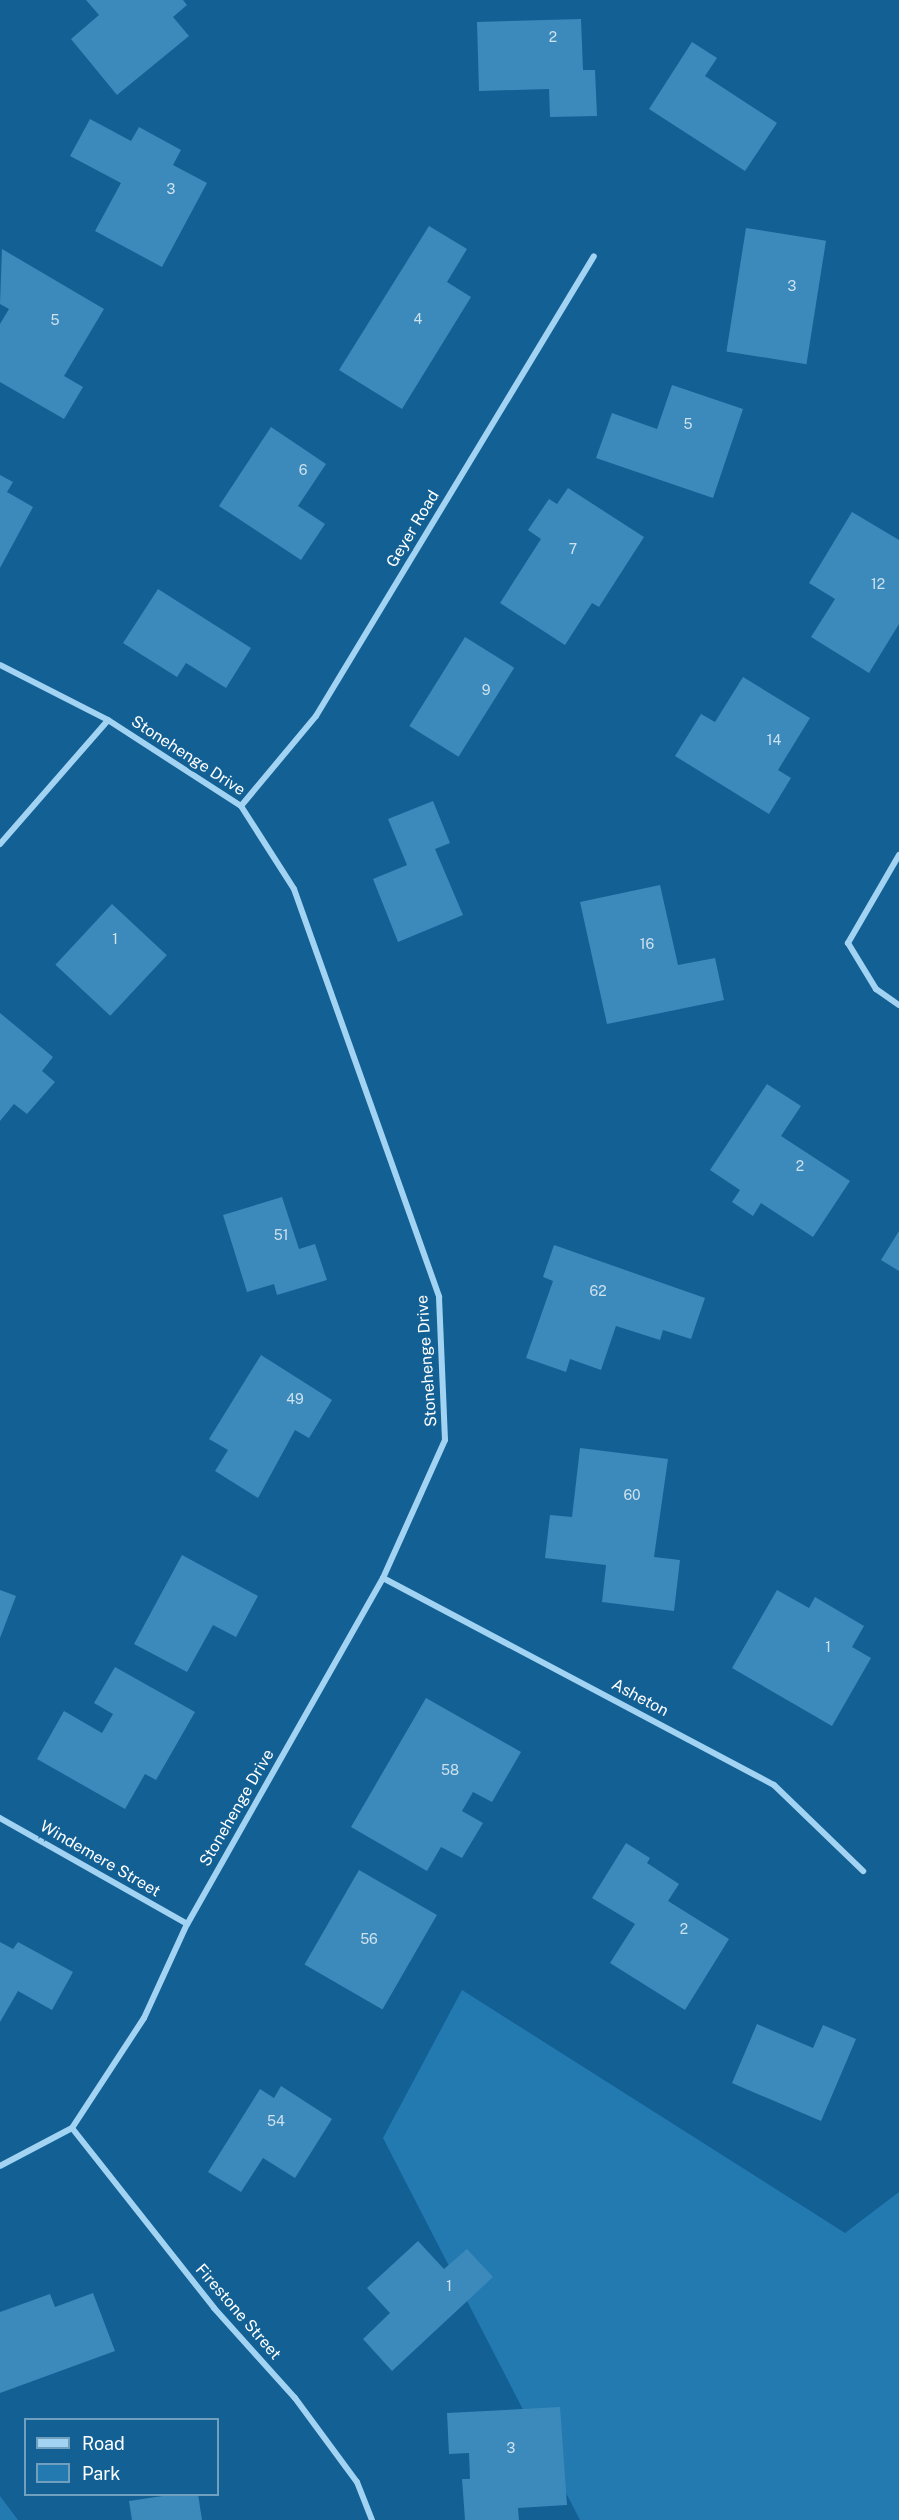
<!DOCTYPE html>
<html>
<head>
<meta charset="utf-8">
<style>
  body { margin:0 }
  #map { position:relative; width:899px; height:2520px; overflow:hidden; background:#136094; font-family:"Public Sans",sans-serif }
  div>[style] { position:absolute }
  .green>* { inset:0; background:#227ab1 }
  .building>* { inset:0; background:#3c8abc; transform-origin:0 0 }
  .street>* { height:6px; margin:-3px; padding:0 3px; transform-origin:3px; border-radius:3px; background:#a2d3f2 }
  span { translate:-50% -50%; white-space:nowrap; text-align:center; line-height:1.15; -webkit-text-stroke:6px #136094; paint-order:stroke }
  .number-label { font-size:14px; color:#cee2ee }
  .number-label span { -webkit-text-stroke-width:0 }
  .street-label { font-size:16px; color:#fff }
  .legend { position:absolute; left:24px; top:2418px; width:195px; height:78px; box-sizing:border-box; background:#136094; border:2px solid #71a0bf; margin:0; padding:8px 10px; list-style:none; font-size:18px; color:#fff }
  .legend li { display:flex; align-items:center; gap:12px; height:30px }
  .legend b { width:30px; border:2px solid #71a0bf }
</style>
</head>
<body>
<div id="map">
  <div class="green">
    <div style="clip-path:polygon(462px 1990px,845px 2233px,899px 2192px,899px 2520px,580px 2520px,383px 2138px)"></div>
    <div style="clip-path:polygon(0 2496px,18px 2520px,0 2520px)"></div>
  </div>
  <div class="building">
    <div style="clip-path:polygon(86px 0,183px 0,187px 5px,173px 17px,189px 36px,117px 95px,71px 39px,99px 15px)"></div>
    <div style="clip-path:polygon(581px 19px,583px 70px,595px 70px,597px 116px,550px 117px,549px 89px,479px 91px,477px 22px)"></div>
    <div style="clip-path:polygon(692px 42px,717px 58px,705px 76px,777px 123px,745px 171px,649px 109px)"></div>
    <div style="clip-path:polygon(90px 119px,131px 141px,139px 127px,181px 150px,173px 165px,207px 183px,162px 267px,95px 231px,121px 183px,70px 156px)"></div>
    <div style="clip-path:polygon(429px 226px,467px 249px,447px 282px,471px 297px,402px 409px,339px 370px)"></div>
    <div style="left:746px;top:228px;width:81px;height:125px;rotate:9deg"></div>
    <div style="clip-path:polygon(2px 249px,104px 309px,64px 376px,83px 387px,64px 419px,0 382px,0 324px,9px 309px,0 304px)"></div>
    <div style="clip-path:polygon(672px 385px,743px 409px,713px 498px,596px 458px,612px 413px,657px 429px)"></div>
    <div style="clip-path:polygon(271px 427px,326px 464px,298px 506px,325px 524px,301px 560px,219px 506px)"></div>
    <div style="clip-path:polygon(0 475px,13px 482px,7px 492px,33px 507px,0 568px)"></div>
    <div style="clip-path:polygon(568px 488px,644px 537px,599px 607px,592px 603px,565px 645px,500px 603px,541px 539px,528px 530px,549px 499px,557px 504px)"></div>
    <div style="clip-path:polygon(852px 512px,899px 540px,899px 624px,869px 673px,811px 637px,835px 599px,809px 583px)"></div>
    <div style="clip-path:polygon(158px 589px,251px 648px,226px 688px,186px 663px,177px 677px,123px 643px)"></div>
    <div style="left:465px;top:637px;width:58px;height:105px;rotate:32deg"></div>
    <div style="clip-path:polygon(743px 677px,810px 718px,778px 770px,791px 778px,769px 814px,675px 756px,701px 714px,715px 722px)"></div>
    <div style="clip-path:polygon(433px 801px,450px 843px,435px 849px,463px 915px,398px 942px,373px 879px,407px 865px,388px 819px)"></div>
    <div style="clip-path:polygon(660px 885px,678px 965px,715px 958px,724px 1000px,607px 1024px,580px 902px)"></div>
    <div style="left:112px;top:904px;width:75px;height:83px;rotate:43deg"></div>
    <div style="clip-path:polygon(0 1013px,53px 1057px,42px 1071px,55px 1082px,27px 1114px,14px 1104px,0 1121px)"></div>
    <div style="clip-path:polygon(767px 1084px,801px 1106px,781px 1136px,850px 1181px,813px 1237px,761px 1203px,753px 1216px,732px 1202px,740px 1190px,710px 1170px)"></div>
    <div style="clip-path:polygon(282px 1197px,299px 1249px,315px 1244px,327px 1280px,277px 1295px,274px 1284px,247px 1292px,223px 1215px)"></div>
    <div style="clip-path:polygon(899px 1231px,899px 1271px,881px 1260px)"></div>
    <div style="clip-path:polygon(554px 1245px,705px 1298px,691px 1339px,663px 1330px,660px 1340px,616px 1326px,601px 1370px,570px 1359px,566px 1372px,526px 1358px,553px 1281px,543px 1277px)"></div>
    <div style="clip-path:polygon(261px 1355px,332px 1400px,309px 1438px,295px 1430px,258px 1498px,215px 1471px,228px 1450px,209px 1439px)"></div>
    <div style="clip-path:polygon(580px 1448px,668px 1459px,654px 1557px,680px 1560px,674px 1611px,602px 1602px,606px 1565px,545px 1558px,550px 1515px,572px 1517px)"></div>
    <div style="clip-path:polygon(182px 1555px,258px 1596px,236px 1637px,213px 1625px,187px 1672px,134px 1644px)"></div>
    <div style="clip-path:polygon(0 1590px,16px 1596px,0 1638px)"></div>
    <div style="clip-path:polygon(777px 1590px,809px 1608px,815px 1597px,864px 1626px,852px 1647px,871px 1658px,832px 1726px,732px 1668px)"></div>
    <div style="clip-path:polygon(115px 1667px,195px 1712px,156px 1780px,145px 1774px,125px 1809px,37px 1759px,64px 1711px,102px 1733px,113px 1714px,94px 1703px)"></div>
    <div style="clip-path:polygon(426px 1698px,521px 1752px,492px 1802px,473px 1792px,462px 1811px,483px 1823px,462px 1858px,441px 1847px,427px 1871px,351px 1827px)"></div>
    <div style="clip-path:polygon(626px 1843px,650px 1858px,647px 1863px,679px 1884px,668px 1901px,729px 1939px,685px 2010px,610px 1963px,635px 1924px,592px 1898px)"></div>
    <div style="left:359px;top:1870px;width:90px;height:109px;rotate:30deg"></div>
    <div style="clip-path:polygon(0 1942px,13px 1949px,18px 1942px,73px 1972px,52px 2010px,18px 1991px,0 2022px)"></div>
    <div style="clip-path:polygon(757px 2024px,813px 2048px,823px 2025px,856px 2039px,821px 2121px,732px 2083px)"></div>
    <div style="clip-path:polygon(281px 2086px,332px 2119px,295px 2178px,263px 2158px,241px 2192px,208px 2172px,260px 2089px,274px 2098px)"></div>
    <div style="clip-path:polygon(418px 2241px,444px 2269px,467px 2249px,493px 2277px,392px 2371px,363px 2339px,390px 2313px,367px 2288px)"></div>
    <div style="clip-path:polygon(93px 2293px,115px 2351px,0 2393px,0 2312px,50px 2294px,55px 2307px)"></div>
    <div style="clip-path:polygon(560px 2407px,567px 2505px,518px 2508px,519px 2520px,465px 2520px,462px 2479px,470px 2479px,469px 2453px,449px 2454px,447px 2413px)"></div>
    <div style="clip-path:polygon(176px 2494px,198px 2494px,202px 2520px,132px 2520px,129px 2501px)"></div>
  </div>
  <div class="street">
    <div style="left:0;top:665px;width:121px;rotate:27deg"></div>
    <div style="left:108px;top:720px;width:158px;rotate:32.9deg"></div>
    <div style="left:241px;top:806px;width:98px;rotate:57.4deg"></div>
    <div style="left:294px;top:889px;width:433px;rotate:70.4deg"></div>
    <div style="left:439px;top:1297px;width:143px;rotate:87.6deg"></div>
    <div style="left:445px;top:1440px;width:151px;rotate:114.2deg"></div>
    <div style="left:383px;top:1578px;width:398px;rotate:119.5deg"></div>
    <div style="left:187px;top:1924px;width:103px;rotate:114.6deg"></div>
    <div style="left:144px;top:2018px;width:131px;rotate:123.2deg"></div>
    <div style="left:72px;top:2128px;width:81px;rotate:152.2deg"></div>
    <div style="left:241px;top:806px;width:117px;rotate:-50.2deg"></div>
    <div style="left:316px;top:716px;width:537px;rotate:-58.85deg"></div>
    <div style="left:0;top:844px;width:164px;rotate:-48.9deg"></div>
    <div style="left:899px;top:855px;width:102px;rotate:120.1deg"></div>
    <div style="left:848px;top:943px;width:54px;rotate:58.7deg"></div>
    <div style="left:876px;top:989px;width:28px;rotate:35deg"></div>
    <div style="left:383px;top:1578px;width:442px;rotate:27.9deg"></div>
    <div style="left:774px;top:1785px;width:124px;rotate:44deg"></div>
    <div style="left:0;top:1818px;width:215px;rotate:29.5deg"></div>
    <div style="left:72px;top:2128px;width:229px;rotate:51.7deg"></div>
    <div style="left:214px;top:2308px;width:121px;rotate:48deg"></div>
    <div style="left:295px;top:2398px;width:104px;rotate:53.6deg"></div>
    <div style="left:357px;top:2482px;width:41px;rotate:68.5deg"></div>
  </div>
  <div class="number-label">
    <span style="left:553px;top:37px">2</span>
    <span style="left:171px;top:189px">3</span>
    <span style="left:792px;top:286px">3</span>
    <span style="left:418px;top:319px">4</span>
    <span style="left:55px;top:320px">5</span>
    <span style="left:688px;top:424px">5</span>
    <span style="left:303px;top:470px">6</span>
    <span style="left:573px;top:549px">7</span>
    <span style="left:878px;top:584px">12</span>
    <span style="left:486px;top:690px">9</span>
    <span style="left:774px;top:740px">14</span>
    <span style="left:115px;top:939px">1</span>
    <span style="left:647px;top:944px">16</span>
    <span style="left:800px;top:1166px">2</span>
    <span style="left:281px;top:1235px">51</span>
    <span style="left:598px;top:1291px">62</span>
    <span style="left:295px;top:1399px">49</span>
    <span style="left:632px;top:1495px">60</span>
    <span style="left:828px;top:1647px">1</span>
    <span style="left:450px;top:1770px">58</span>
    <span style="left:684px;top:1929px">2</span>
    <span style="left:369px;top:1939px">56</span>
    <span style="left:276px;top:2121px">54</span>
    <span style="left:449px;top:2286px">1</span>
    <span style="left:511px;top:2448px">3</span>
  </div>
  <div class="street-label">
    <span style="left:413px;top:529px;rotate:-59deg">Geyer Road</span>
    <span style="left:188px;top:756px;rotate:33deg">Stonehenge Drive</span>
    <span style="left:427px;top:1361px;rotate:-94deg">Stonehenge Drive</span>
    <span style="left:640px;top:1698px;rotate:28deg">Asheton</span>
    <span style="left:237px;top:1808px;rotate:-60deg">Stonehenge Drive</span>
    <span style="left:100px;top:1859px;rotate:30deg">Windemere Street</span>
    <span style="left:238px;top:2312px;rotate:49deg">Firestone Street</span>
  </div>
  <ul class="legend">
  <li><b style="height:8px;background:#a2d3f2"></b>Road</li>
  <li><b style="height:16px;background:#227ab1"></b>Park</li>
  </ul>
</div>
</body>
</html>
